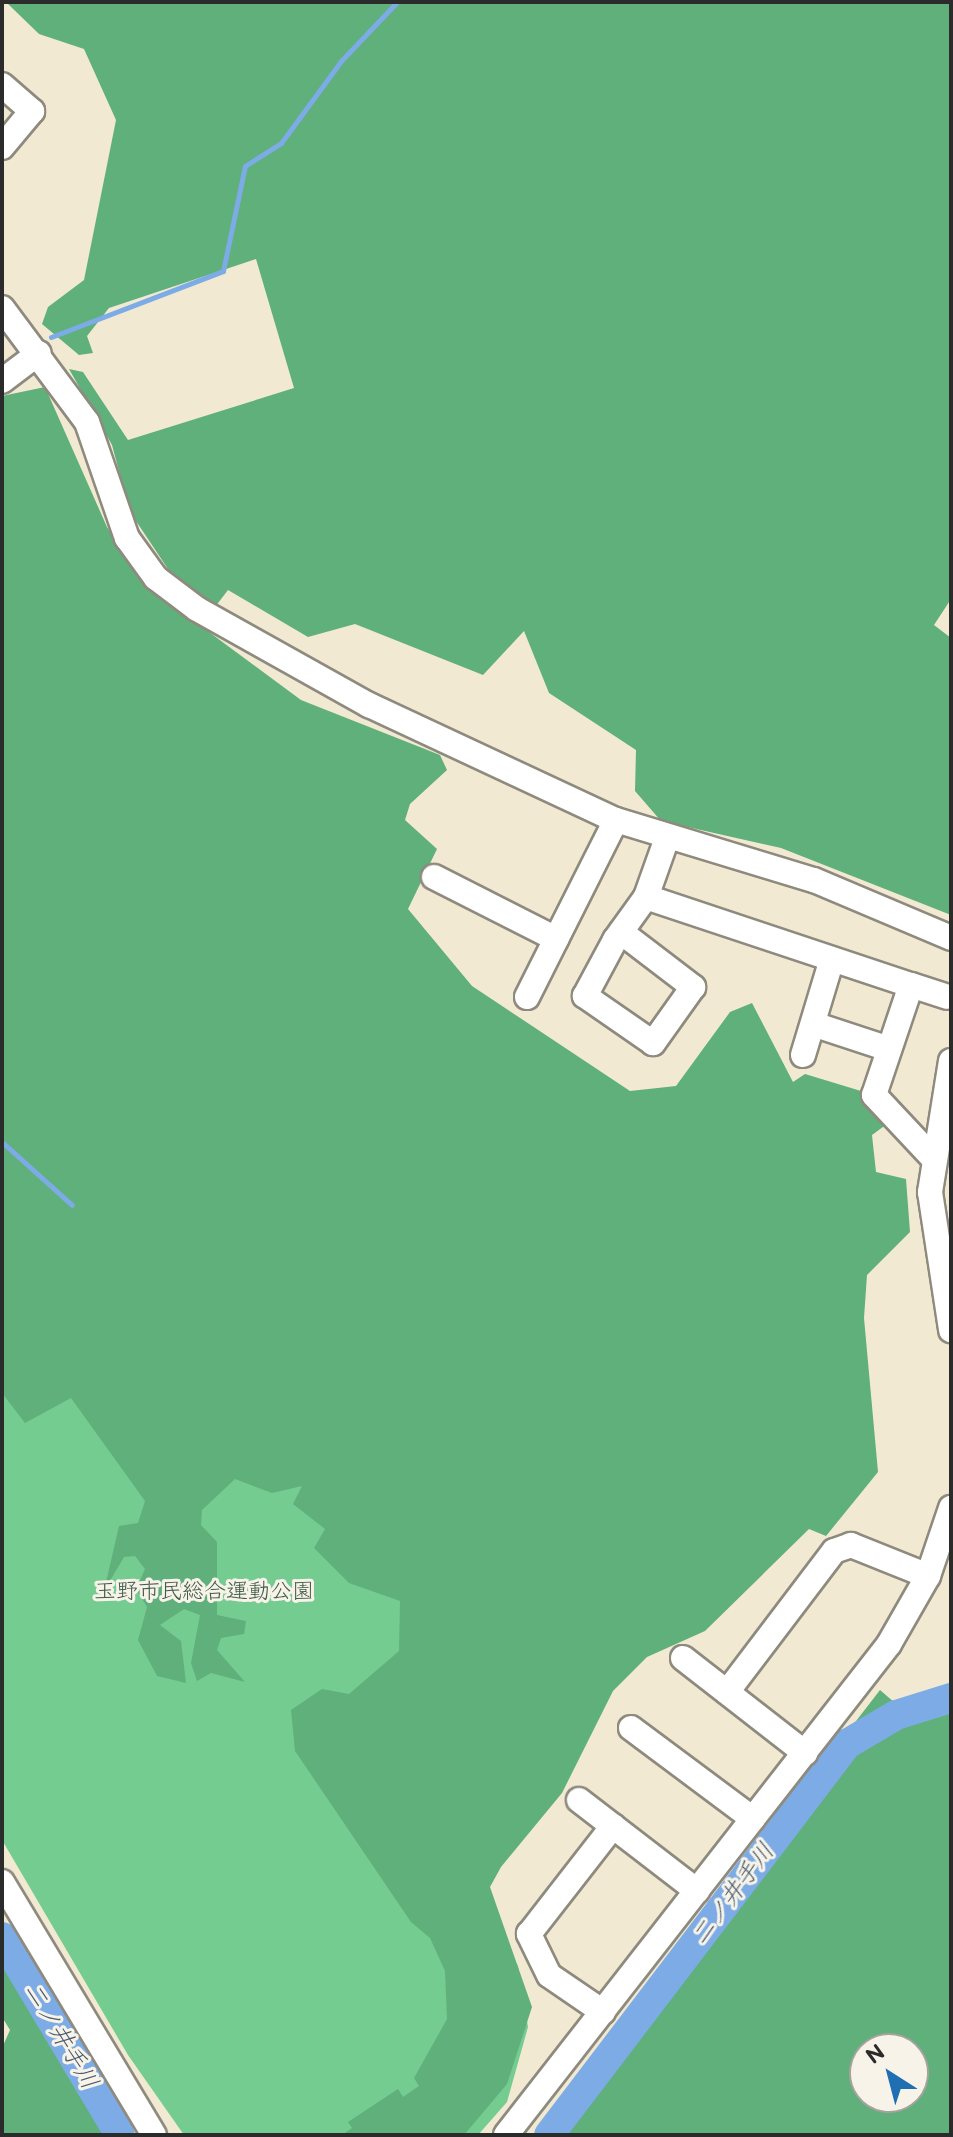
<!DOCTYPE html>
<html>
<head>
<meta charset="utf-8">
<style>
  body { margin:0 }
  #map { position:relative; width:953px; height:2137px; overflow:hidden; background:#f2e9d2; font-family:"Balsamiq Sans","Klee One",sans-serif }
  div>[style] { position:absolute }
  .green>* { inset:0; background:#74cc91 }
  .forest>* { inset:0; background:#5fb07b }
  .stream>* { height:5px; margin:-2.5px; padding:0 2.5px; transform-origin:2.5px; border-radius:2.5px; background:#7cabe6 }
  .river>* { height:30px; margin:-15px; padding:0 15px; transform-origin:15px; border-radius:15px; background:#7cabe6 }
  .roads { filter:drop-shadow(2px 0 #8e8a7e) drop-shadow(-2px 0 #8e8a7e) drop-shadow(0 2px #8e8a7e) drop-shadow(0 -2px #8e8a7e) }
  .minor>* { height:24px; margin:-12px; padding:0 12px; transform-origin:12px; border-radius:12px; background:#fff }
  span { translate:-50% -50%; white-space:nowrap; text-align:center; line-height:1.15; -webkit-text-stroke:6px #f7f3e8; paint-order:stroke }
  .park-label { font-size:22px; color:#415b4a }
  .water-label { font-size:24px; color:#47586c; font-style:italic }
  .frame { position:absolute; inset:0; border:4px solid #2b2b2b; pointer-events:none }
  .north { position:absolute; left:849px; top:2033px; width:80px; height:80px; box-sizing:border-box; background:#f7f3e8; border:2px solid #a5a39c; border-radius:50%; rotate:324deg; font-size:22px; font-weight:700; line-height:32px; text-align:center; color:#2b2b2b }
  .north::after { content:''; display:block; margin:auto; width:28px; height:36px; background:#1f6fb2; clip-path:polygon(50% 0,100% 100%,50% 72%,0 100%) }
</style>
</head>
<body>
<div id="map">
  <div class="green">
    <div style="clip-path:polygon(2px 1131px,436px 1637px,368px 1710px,518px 1966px,528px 2027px,507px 2102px,478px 2135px,184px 2135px,128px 2055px,2px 1840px)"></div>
  </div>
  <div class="forest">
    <div style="clip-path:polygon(6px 2px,951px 2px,951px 599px,934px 625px,951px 638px,951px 915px,781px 848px,661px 821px,635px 791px,636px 750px,549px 693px,524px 631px,483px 675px,355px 624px,308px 637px,228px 590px,215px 607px,168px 569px,130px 512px,112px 445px,69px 369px,83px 372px,128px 440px,294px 388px,256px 259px,109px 308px,87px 336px,93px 353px,79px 355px,42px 324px,48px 307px,84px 280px,116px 120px,84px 49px,39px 34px)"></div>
    <div style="clip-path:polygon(45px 387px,107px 527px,148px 587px,301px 700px,440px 755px,447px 770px,410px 804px,405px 820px,437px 849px,408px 909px,472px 986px,630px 1091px,676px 1086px,730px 1012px,752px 1003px,793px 1082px,805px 1074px,861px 1091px,887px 1124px,872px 1135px,876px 1172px,906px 1179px,910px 1232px,867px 1275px,864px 1318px,878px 1472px,826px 1536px,809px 1529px,705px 1631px,647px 1657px,613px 1691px,562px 1793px,501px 1867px,490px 1887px,532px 2007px,507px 2084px,464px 2135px,342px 2135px,352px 2128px,348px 2122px,398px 2089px,403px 2097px,419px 2086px,414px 2078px,447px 2019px,445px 1971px,430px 1938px,411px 1922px,295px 1751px,291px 1710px,322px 1689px,349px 1694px,399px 1651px,400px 1601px,349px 1583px,314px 1548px,325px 1529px,293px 1504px,302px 1486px,272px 1493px,235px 1479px,202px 1510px,201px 1525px,217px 1542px,217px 1615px,246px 1621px,244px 1634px,221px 1638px,217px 1650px,245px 1682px,211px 1673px,197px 1681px,191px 1663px,200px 1615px,184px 1609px,160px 1625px,181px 1641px,186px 1683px,157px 1676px,138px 1640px,147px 1607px,136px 1589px,145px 1569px,135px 1556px,124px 1557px,104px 1591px,119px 1526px,138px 1523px,145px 1501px,71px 1398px,25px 1423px,2px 1393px,2px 396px)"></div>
    <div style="clip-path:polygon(evenodd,880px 1690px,910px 1716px,951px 1690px,951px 2135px,537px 2135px,880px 1690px,865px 2049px,913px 2049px,913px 2097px,865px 2097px,865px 2049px)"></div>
    <div style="clip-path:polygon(2px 1919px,127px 2135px,2px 2135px,2px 2048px,10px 2030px,2px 2017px)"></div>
  </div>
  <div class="stream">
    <div style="left:51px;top:337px;width:184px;rotate:-21deg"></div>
    <div style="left:223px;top:271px;width:107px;rotate:-78.2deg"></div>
    <div style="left:245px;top:166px;width:43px;rotate:-32.6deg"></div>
    <div style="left:281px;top:143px;width:102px;rotate:-53.8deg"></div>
    <div style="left:341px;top:61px;width:81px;rotate:-46.5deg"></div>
    <div style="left:2px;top:1142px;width:94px;rotate:42deg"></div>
  </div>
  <div class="river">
    <div style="left:2px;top:1937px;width:230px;rotate:59.2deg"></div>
    <div style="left:549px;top:2135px;width:492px;rotate:-52.7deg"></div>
    <div style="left:847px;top:1744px;width:57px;rotate:-30.6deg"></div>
    <div style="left:896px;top:1715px;width:58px;rotate:-17.2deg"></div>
  </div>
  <div class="roads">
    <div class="minor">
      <div style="left:2px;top:85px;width:40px;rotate:41deg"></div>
      <div style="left:32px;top:111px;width:47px;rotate:129.8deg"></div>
      <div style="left:2px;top:308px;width:142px;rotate:53.3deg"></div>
      <div style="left:87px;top:422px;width:123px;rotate:71deg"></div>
      <div style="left:127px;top:538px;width:49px;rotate:54.1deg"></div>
      <div style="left:156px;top:578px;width:51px;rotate:37.1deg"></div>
      <div style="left:197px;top:609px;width:197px;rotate:29.2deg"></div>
      <div style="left:369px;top:705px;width:272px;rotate:25deg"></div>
      <div style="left:616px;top:820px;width:207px;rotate:16.9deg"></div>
      <div style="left:814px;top:880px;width:149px;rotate:22.9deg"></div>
      <div style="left:2px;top:381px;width:46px;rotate:-37.1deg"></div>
      <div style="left:667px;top:838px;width:63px;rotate:109.6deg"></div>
      <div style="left:646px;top:897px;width:279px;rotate:18.4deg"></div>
      <div style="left:434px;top:877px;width:137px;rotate:26.9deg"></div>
      <div style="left:621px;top:932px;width:91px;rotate:37.4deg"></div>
      <div style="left:693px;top:987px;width:69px;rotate:125.5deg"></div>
      <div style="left:653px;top:1043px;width:83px;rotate:-145.3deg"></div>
      <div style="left:585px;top:996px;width:64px;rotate:-61.8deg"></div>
      <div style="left:615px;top:940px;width:53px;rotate:-54.2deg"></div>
      <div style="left:527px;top:997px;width:198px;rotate:-63.3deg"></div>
      <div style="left:813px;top:1024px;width:80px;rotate:18.2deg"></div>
      <div style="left:803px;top:1055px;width:100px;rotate:-73.2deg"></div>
      <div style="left:951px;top:1061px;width:133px;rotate:99.1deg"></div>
      <div style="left:930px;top:1192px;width:140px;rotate:81.3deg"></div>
      <div style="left:932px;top:1157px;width:85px;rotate:-133.1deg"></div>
      <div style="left:874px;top:1095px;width:116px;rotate:-71.4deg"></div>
      <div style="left:911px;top:985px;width:38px;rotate:18deg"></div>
      <div style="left:683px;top:1658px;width:155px;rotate:37.9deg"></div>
      <div style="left:727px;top:1692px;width:177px;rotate:-52.8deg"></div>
      <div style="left:834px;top:1551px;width:18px;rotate:-19deg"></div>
      <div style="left:851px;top:1545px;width:83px;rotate:21.9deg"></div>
      <div style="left:631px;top:1728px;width:152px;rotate:36.7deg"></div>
      <div style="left:579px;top:1800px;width:149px;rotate:37.6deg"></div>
      <div style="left:2px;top:1882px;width:295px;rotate:59deg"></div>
      <div style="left:603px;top:2012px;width:65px;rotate:-145.6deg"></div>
      <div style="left:549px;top:1975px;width:46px;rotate:-116deg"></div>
      <div style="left:529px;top:1934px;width:137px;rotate:-52.1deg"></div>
      <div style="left:506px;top:2135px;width:623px;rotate:-52.04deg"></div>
      <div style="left:889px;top:1644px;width:78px;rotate:-60.2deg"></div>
      <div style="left:928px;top:1576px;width:72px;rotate:-71.3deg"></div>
    </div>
  </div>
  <div class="park-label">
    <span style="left:204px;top:1592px">玉野市民総合運動公園</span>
  </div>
  <div class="water-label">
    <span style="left:733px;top:1894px;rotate:-53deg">二ノ井手川</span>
    <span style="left:61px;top:2036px;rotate:59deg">二ノ井手川</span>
  </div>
  <div class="frame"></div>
  <div class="north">N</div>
</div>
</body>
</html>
